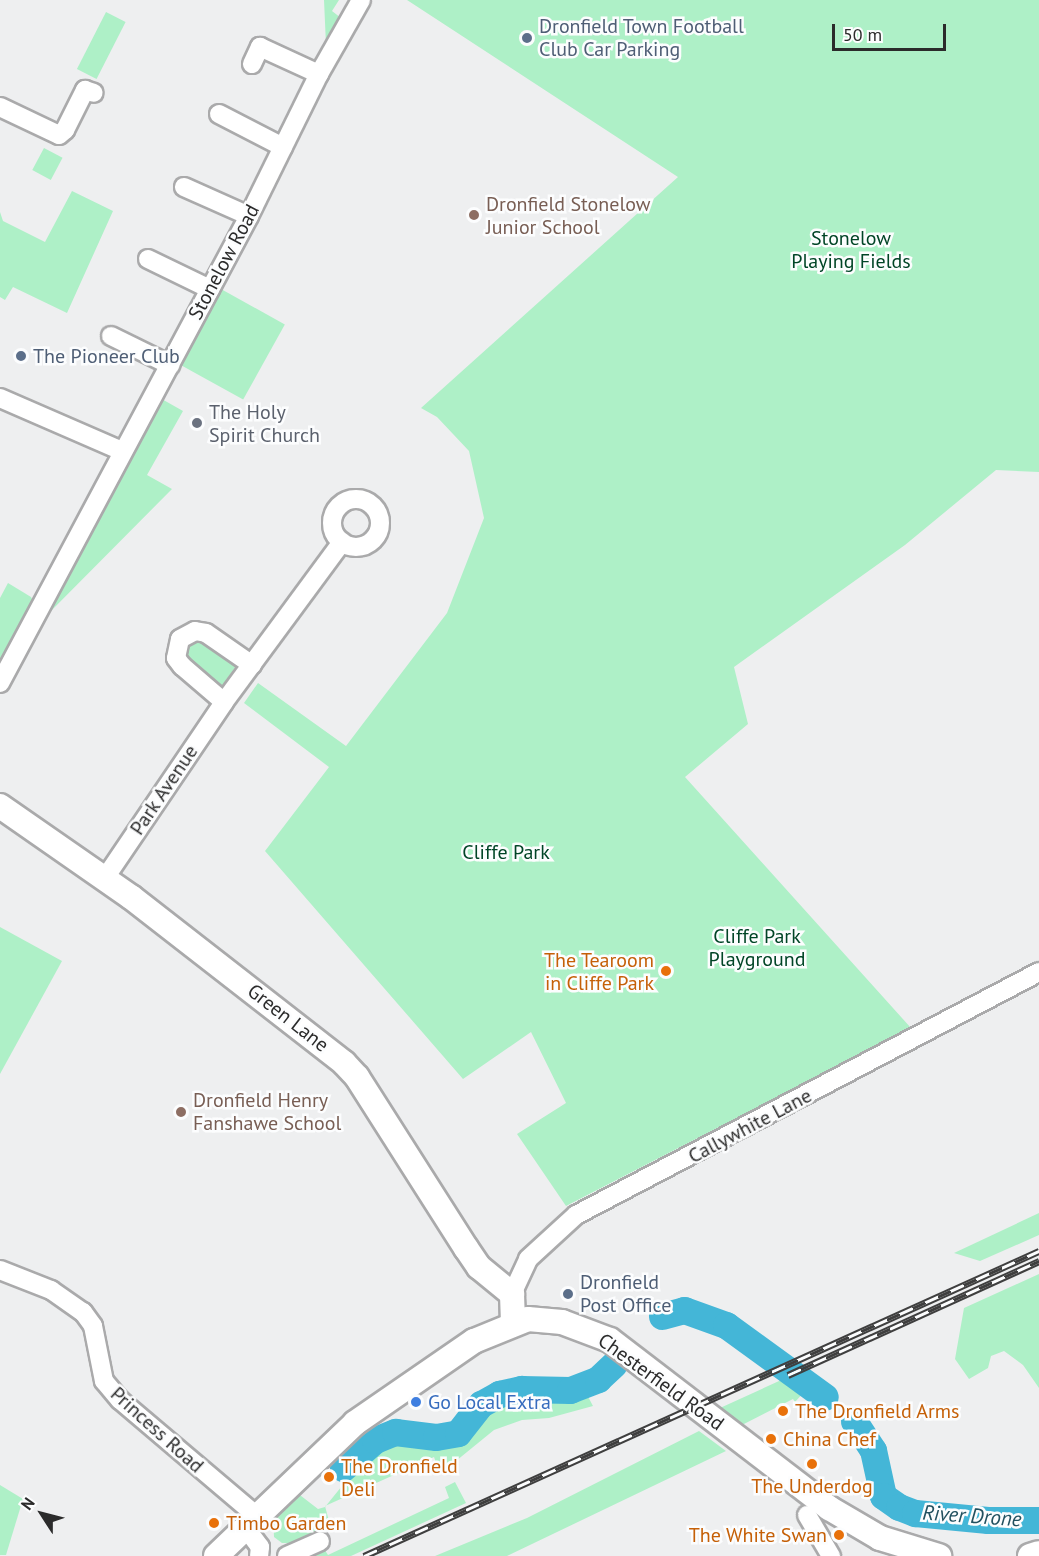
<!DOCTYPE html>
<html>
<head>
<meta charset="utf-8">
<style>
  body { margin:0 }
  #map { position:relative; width:1039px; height:1556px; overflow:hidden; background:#eeeff0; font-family:"PT Sans",sans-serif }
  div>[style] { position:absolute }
  .green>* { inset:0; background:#aef0c7; transform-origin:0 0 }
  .river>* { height:27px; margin:-13.5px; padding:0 13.5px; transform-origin:13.5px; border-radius:13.5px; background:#44b6d7 }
  .roads { filter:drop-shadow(2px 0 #aaaaab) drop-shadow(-2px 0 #aaaaab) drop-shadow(0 2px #aaaaab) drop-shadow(0 -2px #aaaaab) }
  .street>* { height:18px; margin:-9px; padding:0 9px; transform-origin:9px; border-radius:9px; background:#fff }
  .street>.ring { margin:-9px; padding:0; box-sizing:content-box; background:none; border:18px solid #fff; border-radius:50% }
  .secondary>* { height:24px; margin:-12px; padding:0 12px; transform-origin:12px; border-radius:12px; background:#fff }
  .rail>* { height:7px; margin-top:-3.5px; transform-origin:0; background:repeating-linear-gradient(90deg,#fcfdfe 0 14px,#3f3f3f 0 28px); box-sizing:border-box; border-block:2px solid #3f3f3f }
  .dots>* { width:16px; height:16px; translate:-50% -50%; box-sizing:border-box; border:3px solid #fcfdfe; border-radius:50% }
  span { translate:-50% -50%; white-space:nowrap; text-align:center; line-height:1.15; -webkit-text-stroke:5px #fcfdfe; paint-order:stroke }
  .service-label { font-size:20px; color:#4e5e75 }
  .left { translate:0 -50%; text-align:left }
  .education-label { font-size:20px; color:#785e54 }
  .park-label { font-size:20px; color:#004526 }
  .street-label { font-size:20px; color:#2b2b2b }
  .worship-label { font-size:20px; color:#5b616d }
  .food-label { font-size:20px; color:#c56008 }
  .right { translate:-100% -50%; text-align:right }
  .shop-label { font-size:20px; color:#366cbe }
  .water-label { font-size:21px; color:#225160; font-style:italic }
  .north { position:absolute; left:12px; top:1484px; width:60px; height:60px; -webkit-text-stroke:4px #fcfdfe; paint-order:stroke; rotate:306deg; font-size:16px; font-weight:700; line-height:24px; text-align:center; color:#2b2b2b }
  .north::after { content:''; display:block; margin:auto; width:21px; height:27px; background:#2b2b2b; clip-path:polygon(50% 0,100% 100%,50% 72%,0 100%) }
  .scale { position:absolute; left:832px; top:24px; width:114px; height:27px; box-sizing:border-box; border:3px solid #2b2b2b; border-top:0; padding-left:8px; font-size:18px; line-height:21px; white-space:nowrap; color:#2b2b2b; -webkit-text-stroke:4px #fcfdfe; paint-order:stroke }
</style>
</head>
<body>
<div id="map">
  <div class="green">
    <div style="clip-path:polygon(324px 0,339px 0,332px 11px,341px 18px,326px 45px)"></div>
    <div style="clip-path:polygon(407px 0,1039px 0,1039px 472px,996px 470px,905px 545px,734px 667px,748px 724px,685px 777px,911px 1028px,566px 1206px,517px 1134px,566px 1103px,531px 1032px,463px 1079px,265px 851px,329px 767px,244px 703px,258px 683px,346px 746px,447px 613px,484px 518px,469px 451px,437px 417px,421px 408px,678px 177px)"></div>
    <div style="left:106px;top:12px;width:22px;height:64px;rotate:27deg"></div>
    <div style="left:44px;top:148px;width:21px;height:25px;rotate:28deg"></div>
    <div style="clip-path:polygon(72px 191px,113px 211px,67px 313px,13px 287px,5px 300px,0 297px,0 212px,3px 221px,45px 242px)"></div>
    <div style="left:221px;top:289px;width:73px;height:86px;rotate:29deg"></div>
    <div style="clip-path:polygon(160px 398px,183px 411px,147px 475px,172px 489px,47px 615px)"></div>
    <div style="clip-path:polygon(8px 583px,31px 597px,34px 603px,0 666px,0 598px)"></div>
    <div style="clip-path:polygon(195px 636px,238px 663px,219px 691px,184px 662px,183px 646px)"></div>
    <div style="clip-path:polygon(0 927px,62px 961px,0 1074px)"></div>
    <div style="clip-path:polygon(1039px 1213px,1039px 1235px,980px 1261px,954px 1253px)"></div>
    <div style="clip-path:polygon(1039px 1274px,1039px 1388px,1023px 1365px,1004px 1351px,991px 1356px,988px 1368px,969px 1379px,955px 1359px,964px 1308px)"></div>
    <div style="clip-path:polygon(801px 1371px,815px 1380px,795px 1402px,793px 1399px,742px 1425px,720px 1408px)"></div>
    <div style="clip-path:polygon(577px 1376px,593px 1406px,549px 1418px,522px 1420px,494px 1430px,440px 1474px,434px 1457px,325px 1506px,330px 1525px,316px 1532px,295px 1543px,282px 1543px,274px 1537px,273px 1515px,296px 1492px,318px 1509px,325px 1507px,350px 1476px,343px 1468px,375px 1440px,395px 1432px,436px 1437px,457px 1433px,481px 1404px,499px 1394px,521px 1389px,543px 1391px)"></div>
    <div style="clip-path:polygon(699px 1431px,726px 1451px,507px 1556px,435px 1556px,527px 1518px)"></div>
    <div style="clip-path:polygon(455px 1482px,466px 1503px,351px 1556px,304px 1556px,323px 1547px,328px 1555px,449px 1498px,445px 1487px)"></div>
    <div style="clip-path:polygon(0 1485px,23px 1499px,6px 1555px,0 1555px)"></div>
  </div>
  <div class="river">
    <div style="left:662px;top:1316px;width:23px;rotate:-15deg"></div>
    <div style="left:684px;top:1310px;width:45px;rotate:19.7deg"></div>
    <div style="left:726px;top:1325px;width:122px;rotate:36deg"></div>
    <div style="left:854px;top:1421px;width:35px;rotate:57deg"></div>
    <div style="left:873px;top:1450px;width:47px;rotate:77.7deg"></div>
    <div style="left:883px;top:1496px;width:19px;rotate:35deg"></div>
    <div style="left:899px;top:1507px;width:17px;rotate:21deg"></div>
    <div style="left:915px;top:1513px;width:73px;rotate:5.5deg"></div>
    <div style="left:988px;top:1520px;width:51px"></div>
    <div style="left:343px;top:1468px;width:43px;rotate:-41.2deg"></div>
    <div style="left:375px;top:1440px;width:22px;rotate:-22deg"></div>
    <div style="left:395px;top:1432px;width:41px;rotate:7deg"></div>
    <div style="left:436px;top:1437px;width:22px;rotate:-10deg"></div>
    <div style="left:458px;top:1433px;width:37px;rotate:-52deg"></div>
    <div style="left:481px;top:1404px;width:21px;rotate:-29deg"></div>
    <div style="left:499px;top:1394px;width:23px;rotate:-13deg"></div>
    <div style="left:521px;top:1389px;width:49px;rotate:1.2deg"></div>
    <div style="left:570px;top:1390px;width:30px;rotate:-21deg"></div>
    <div style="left:598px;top:1379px;width:21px;rotate:-43deg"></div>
  </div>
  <div class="roads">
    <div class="street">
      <div style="left:252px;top:64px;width:19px;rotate:-65deg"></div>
      <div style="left:260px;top:47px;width:65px;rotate:24.6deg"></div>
      <div style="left:0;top:107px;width:65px;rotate:25.4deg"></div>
      <div style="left:59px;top:135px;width:8px;rotate:-40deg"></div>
      <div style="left:65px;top:130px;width:45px;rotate:-63.4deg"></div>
      <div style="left:85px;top:90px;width:9px;rotate:18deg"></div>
      <div style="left:219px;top:114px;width:72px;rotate:27.3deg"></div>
      <div style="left:184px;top:187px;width:71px;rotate:24deg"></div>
      <div style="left:148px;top:259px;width:69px;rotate:25.8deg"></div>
      <div style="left:111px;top:336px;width:66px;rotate:26.2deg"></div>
      <div style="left:0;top:398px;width:133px;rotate:23.5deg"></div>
      <div class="ring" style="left:332px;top:499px;width:30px;height:30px"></div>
      <div style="left:0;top:683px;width:529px;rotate:-61.93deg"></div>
      <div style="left:249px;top:216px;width:158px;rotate:-63.8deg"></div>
      <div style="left:319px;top:74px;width:85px;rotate:-60.4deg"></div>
      <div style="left:224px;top:702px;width:55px;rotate:-139.4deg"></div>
      <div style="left:182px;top:666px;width:10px;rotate:-127deg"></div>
      <div style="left:176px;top:658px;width:19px;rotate:-78deg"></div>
      <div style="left:180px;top:639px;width:17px;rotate:-28deg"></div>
      <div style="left:195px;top:631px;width:11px;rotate:10deg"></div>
      <div style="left:206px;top:633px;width:56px;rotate:34.8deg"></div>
      <div style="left:105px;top:878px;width:212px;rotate:-55.9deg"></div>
      <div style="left:224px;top:702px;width:199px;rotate:-53.6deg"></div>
      <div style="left:0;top:1270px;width:55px;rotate:21.4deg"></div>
      <div style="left:51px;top:1290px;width:39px;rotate:35deg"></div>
      <div style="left:83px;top:1312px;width:17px;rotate:54deg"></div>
      <div style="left:93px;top:1326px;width:56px;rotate:78.7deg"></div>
      <div style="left:104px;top:1381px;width:25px;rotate:50deg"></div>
      <div style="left:120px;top:1400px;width:180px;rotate:40.3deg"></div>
      <div style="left:512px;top:1294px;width:38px;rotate:-65deg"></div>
      <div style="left:528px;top:1259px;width:65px;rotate:-42.5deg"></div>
      <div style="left:576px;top:1215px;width:523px;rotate:-27.69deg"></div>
      <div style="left:807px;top:1515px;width:48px;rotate:59.7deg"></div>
      <div style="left:245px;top:1527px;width:25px;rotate:53deg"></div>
      <div style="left:260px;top:1547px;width:9px;rotate:96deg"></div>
      <div style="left:287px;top:1556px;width:36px;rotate:-24deg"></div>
    </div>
    <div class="secondary">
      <div style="left:0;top:806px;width:160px;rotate:34.8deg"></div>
      <div style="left:131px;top:897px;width:270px;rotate:37.9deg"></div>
      <div style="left:344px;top:1063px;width:19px;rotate:47deg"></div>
      <div style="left:357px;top:1077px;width:203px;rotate:57.5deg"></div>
      <div style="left:466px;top:1248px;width:23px;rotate:56deg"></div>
      <div style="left:479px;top:1267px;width:43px;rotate:39.3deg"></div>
      <div style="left:512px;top:1294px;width:28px;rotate:88deg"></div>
      <div style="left:216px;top:1556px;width:192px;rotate:-43.7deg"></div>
      <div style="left:355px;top:1423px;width:145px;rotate:-34.6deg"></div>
      <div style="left:474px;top:1341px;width:58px;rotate:-22.2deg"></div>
      <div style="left:528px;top:1319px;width:34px;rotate:5deg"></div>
      <div style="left:562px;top:1322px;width:51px;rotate:20.6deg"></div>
      <div style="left:610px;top:1340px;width:276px;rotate:37.5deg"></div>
      <div style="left:829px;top:1508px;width:59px;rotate:30.5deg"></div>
      <div style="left:880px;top:1538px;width:62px;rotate:17deg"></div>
      <div style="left:1030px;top:1556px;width:9px;rotate:-18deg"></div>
    </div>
  </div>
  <div class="rail">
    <div style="left:788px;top:1375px;width:276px;rotate:-24.4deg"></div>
    <div style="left:364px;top:1556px;width:741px;rotate:-24.32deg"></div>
  </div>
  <div class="dots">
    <div style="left:527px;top:38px;background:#5c6f8a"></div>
    <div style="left:474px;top:215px;background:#8d6e63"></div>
    <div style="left:21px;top:356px;background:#5c6f8a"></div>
    <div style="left:197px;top:423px;background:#6b7280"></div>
    <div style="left:666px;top:971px;background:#e8710a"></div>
    <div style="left:181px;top:1112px;background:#8d6e63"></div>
    <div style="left:568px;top:1294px;background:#5c6f8a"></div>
    <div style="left:416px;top:1402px;background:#3f7fe0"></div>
    <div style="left:783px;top:1411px;background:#e8710a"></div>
    <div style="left:771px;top:1439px;background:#e8710a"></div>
    <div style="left:812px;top:1464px;background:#e8710a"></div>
    <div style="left:329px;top:1477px;background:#e8710a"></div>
    <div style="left:214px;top:1523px;background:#e8710a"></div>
    <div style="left:839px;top:1535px;background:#e8710a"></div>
  </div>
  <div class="service-label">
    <span class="left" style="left:539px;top:38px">Dronfield Town Football<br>Club Car Parking</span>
    <span class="left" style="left:33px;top:356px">The Pioneer Club</span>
    <span class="left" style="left:580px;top:1294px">Dronfield<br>Post Office</span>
  </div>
  <div class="education-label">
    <span class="left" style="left:486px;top:216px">Dronfield Stonelow<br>Junior School</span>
    <span class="left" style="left:193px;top:1112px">Dronfield Henry<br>Fanshawe School</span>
  </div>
  <div class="park-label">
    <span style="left:851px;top:250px">Stonelow<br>Playing Fields</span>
    <span style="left:506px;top:852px">Cliffe Park</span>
    <span style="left:757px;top:948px">Cliffe Park<br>Playground</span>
  </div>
  <div class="street-label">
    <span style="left:224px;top:262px;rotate:-62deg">Stonelow Road</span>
    <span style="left:164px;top:790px;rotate:-56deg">Park Avenue</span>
    <span style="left:288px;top:1018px;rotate:38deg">Green Lane</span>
    <span style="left:750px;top:1126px;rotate:-28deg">Callywhite Lane</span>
    <span style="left:661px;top:1382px;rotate:36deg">Chesterfield Road</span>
    <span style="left:157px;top:1430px;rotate:42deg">Princess Road</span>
  </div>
  <div class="worship-label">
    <span class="left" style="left:209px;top:424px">The Holy<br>Spirit Church</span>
  </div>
  <div class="food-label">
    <span class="right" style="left:654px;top:972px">The Tearoom<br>in Cliffe Park</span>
    <span class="left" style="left:795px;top:1411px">The Dronfield Arms</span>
    <span class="left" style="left:783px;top:1439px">China Chef</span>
    <span class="left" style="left:341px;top:1478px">The Dronfield<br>Deli</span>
    <span style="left:812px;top:1486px">The Underdog</span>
    <span class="left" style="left:226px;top:1523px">Timbo Garden</span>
    <span class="right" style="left:827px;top:1535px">The White Swan</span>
  </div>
  <div class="shop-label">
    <span class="left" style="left:428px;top:1402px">Go Local Extra</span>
  </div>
  <div class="water-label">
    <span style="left:972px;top:1516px;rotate:4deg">River Drone</span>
  </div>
  <div class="north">N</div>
  <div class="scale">50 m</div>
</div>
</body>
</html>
